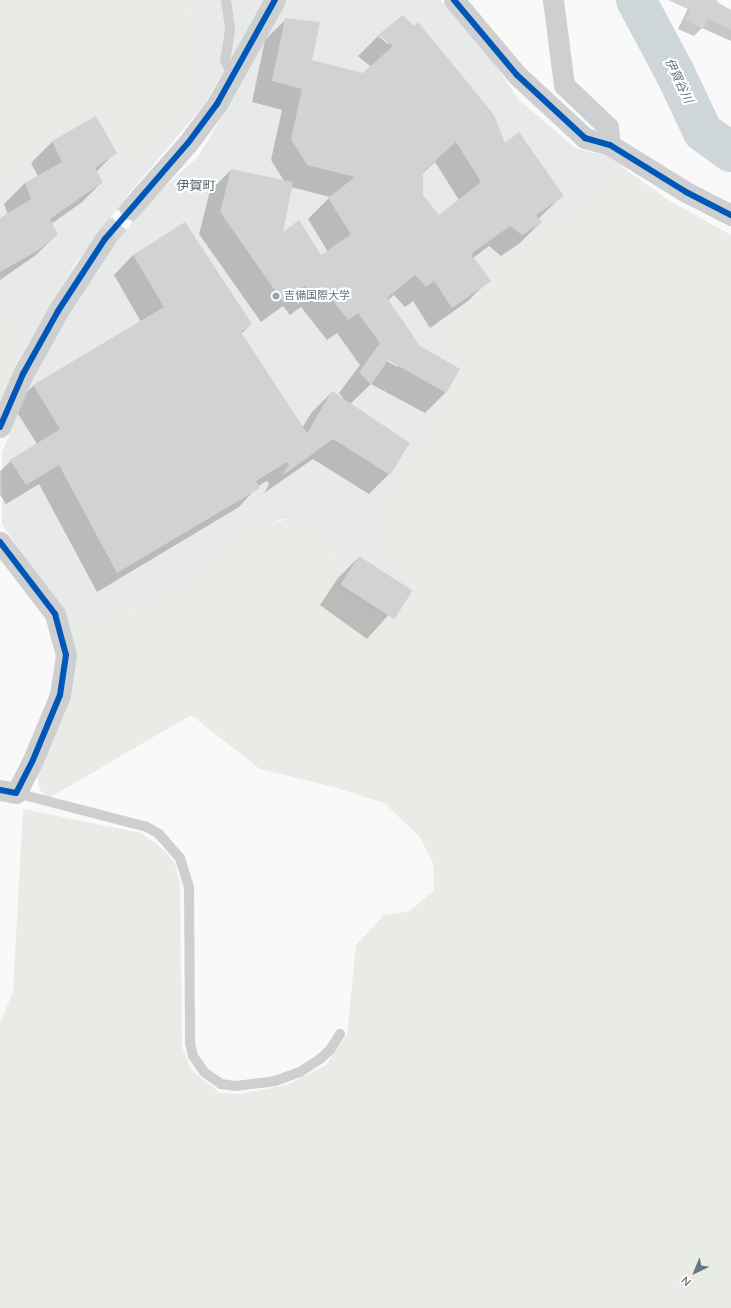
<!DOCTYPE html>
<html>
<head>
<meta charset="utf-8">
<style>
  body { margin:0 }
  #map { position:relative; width:731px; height:1308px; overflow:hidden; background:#f9f9f9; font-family:"Nunito Sans","Noto Sans JP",sans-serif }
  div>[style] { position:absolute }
  .built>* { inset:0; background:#e8e9e9 }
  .green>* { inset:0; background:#e8ebe6 }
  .shadow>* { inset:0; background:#0003 }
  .river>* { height:40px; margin:-20px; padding:0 20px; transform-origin:20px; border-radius:20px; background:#ced6d9 }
  .building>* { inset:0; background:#d0d2d3; transform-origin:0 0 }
  .street-tunnel>* { height:21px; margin-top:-10.5px; transform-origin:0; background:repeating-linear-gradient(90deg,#d4d8dc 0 21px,transparent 0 31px) }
  .lane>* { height:10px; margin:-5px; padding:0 5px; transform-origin:5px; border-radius:5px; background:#cecfd0 }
  .street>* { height:21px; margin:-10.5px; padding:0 10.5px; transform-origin:10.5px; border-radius:10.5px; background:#cecfd0 }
  .cycleway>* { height:6px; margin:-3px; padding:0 3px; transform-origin:3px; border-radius:3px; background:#0057b8 }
  .dots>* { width:11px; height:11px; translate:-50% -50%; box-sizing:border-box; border:2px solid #fff; border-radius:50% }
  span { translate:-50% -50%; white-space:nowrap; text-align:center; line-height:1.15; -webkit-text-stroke:4px #fff; paint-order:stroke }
  .poi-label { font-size:11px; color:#657683 }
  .left { translate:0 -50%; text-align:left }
  .water-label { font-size:12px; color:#60757c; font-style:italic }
  .quarter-label { font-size:13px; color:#57646e }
  .north { position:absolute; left:675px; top:1252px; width:40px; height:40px; -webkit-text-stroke:3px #fff; paint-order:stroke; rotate:224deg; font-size:11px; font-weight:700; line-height:16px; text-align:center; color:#657683 }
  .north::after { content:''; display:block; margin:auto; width:14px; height:18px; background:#657683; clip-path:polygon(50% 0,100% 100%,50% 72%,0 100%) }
</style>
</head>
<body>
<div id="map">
  <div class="built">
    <div style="clip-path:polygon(183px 0,266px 0,237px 55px,220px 77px,205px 103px,127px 196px,75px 264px,26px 347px,0 304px,0 194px,46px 140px,100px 111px,132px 171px,187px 110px,200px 68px,202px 49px,190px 10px)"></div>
    <div style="clip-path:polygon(285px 0,440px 0,490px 58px,519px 100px,575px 148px,613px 158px,629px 172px,490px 266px,499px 279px,432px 329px,471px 362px,372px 520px,389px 569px,415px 588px,389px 624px,323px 578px,333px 566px,336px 555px,331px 539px,318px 523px,282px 519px,234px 538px,194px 579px,137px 607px,106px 617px,67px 619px,2px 524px,2px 453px,27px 387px,64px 313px,99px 264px,150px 200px,198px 157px,246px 76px)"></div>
  </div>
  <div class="green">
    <div style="clip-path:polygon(0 0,183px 0,190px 10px,202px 49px,200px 68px,187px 110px,132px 172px,99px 112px,46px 140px,0 194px)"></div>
    <div style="clip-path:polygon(629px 172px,670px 201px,731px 235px,731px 1308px,0 1308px,0 1023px,13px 992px,23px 809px,141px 833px,163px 849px,175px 864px,180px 884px,182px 1047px,192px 1071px,220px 1093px,239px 1094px,287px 1085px,326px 1065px,347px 1035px,356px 945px,384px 915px,410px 911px,434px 890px,433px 863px,419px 836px,384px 803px,334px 787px,260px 769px,191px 715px,49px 798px,40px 790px,37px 776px,66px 708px,72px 682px,67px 619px,105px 617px,137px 607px,194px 579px,234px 538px,246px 531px,295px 517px,318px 523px,331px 539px,336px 555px,333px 566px,324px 578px,389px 624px,415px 588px,389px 569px,372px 520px,471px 362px,432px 329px,499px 279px,490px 266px)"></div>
    <div style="clip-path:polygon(0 304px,26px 347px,0 407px)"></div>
  </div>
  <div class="shadow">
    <div style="clip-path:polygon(692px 0,717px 0,715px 3px,731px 11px,731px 41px,702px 28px,694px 36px,678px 29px)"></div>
    <div style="clip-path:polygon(evenodd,403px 16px,505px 144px,562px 196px,538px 219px,541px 222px,520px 243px,501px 256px,489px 246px,473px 258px,489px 280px,468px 301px,430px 328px,413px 301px,405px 307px,394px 295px,388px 300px,446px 392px,425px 413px,371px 384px,350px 404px,389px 474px,369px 494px,313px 459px,264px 493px,269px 484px,267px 481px,258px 486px,239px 507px,97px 592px,39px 484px,6px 504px,0 495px,0 471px,11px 461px,37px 444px,13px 406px,33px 386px,141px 322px,114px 275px,133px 255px,251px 324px,241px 334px,302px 428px,312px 412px,332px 392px,344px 399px,339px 393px,360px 365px,337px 333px,327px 340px,301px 307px,290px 315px,283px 306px,261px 322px,199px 234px,210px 191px,231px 170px,284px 181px,271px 160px,282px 110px,252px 102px,265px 40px,286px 19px,311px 61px,363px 74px,371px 67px,358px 56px,378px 36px,389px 45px,387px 41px,403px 16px,435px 162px,459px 200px,439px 216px,422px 195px,422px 174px,435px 162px,403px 16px,291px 187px,330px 197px,308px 219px,328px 252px,321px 257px,282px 234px,291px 187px,403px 16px,384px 357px,398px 365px,398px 367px,383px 359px,384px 357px)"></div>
    <div style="clip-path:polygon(96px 117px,115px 153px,96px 172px,102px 182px,81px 203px,51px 224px,57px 234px,36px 255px,0 280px,0 220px,8px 215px,4px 204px,25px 183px,38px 176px,31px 163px,52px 142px)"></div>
    <div style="clip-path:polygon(359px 557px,410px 591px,367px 639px,320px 605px,338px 578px)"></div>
  </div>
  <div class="river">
    <div style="left:636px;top:0;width:85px;rotate:61.9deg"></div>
    <div style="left:676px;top:75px;width:63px;rotate:64.7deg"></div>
    <div style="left:703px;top:132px;width:34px;rotate:36deg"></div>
  </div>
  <div class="building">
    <div style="clip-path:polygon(668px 0,718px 0,717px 2px,731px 10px,731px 30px,708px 19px,703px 29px,685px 20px,690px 10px)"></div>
    <div style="clip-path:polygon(evenodd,403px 15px,414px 26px,418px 22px,482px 100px,494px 115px,505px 143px,519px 132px,564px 196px,536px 215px,542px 222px,522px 235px,510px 226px,471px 254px,491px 281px,452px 308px,434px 281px,426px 287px,415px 275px,387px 298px,420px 346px,460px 369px,446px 393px,388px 360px,371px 385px,359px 372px,380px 343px,358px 313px,348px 320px,322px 287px,311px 295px,305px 286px,283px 302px,220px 212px,231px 169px,293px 182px,283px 232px,299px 220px,321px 255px,351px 234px,328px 198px,355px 177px,307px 165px,291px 139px,302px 89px,272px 81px,285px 18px,320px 22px,312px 60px,363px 73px,393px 46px,378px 35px,403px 15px,456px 142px,481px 182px,439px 215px,423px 195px,423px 172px,456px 142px)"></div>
    <div style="clip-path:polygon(96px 116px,117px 153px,95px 168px,103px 182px,50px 219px,58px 235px,37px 251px,0 272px,0 218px,31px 199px,25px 183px,62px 162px,52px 141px)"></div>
    <div style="clip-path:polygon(185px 222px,252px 324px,241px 332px,307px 433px,332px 391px,410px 443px,390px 475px,333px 439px,282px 476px,289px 464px,287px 462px,256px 481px,260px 488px,117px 573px,59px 465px,26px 485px,10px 460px,60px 429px,33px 385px,164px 307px,133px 255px)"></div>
    <div style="left:359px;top:556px;width:64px;height:34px;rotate:33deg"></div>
  </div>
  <div class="street-tunnel">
    <div style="left:105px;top:239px;width:39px;rotate:-50deg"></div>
  </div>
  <div class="lane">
    <div style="left:226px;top:0;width:30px;rotate:82deg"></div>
    <div style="left:230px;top:30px;width:31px;rotate:99deg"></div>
    <div style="left:225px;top:61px;width:16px;rotate:60deg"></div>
    <div style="left:16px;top:793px;width:135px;rotate:14.5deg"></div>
    <div style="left:147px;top:827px;width:14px;rotate:30deg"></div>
    <div style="left:159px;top:834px;width:32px;rotate:49deg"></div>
    <div style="left:180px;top:858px;width:31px;rotate:73deg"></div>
    <div style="left:189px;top:888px;width:155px;rotate:89.6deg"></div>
    <div style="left:190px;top:1043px;width:13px;rotate:77deg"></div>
    <div style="left:193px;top:1056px;width:19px;rotate:55deg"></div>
    <div style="left:204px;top:1072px;width:21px;rotate:35deg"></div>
    <div style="left:221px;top:1084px;width:15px;rotate:8deg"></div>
    <div style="left:236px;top:1086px;width:39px;rotate:-7deg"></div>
    <div style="left:275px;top:1081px;width:27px;rotate:-20deg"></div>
    <div style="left:300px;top:1072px;width:24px;rotate:-33deg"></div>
    <div style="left:320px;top:1059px;width:13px;rotate:-42deg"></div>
    <div style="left:330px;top:1050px;width:19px;rotate:-58deg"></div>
  </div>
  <div class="street">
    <div style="left:454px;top:0;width:98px;rotate:50deg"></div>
    <div style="left:517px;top:75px;width:93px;rotate:42.8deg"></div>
    <div style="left:585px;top:138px;width:26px;rotate:16deg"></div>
    <div style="left:610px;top:145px;width:89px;rotate:31.7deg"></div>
    <div style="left:686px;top:192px;width:51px;rotate:27.1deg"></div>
    <div style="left:553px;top:0;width:86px;rotate:82.6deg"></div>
    <div style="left:564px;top:85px;width:61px;rotate:43.7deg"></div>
    <div style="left:608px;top:127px;width:18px;rotate:84deg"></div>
    <div style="left:130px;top:209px;width:88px;rotate:-48.7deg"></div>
    <div style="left:188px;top:143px;width:49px;rotate:-53.4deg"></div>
    <div style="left:217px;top:104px;width:119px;rotate:-60.9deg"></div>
    <div style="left:0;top:427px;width:58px;rotate:-66.5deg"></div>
    <div style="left:23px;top:374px;width:72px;rotate:-60.9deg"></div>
    <div style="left:58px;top:311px;width:86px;rotate:-56.9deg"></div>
    <div style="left:0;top:542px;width:91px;rotate:52.6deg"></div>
    <div style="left:55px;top:614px;width:42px;rotate:75deg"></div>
    <div style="left:66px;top:655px;width:40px;rotate:98.5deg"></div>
    <div style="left:60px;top:695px;width:70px;rotate:112.6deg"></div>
    <div style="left:33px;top:760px;width:37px;rotate:117deg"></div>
    <div style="left:16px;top:793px;width:16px;rotate:-169deg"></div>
  </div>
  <div class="cycleway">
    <div style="left:454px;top:0;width:98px;rotate:50deg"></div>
    <div style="left:517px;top:75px;width:93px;rotate:42.8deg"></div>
    <div style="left:585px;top:138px;width:26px;rotate:16deg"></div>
    <div style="left:610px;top:145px;width:89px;rotate:31.7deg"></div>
    <div style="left:686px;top:192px;width:51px;rotate:27.1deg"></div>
    <div style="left:0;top:427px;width:58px;rotate:-66.5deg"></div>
    <div style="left:23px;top:374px;width:72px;rotate:-60.9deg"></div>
    <div style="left:58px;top:311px;width:86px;rotate:-56.9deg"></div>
    <div style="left:105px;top:239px;width:127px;rotate:-49.2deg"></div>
    <div style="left:188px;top:143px;width:49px;rotate:-53.4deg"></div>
    <div style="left:217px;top:104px;width:119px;rotate:-60.9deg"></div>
    <div style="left:0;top:542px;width:91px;rotate:52.6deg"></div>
    <div style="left:55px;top:614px;width:42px;rotate:75deg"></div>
    <div style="left:66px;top:655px;width:40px;rotate:98.5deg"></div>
    <div style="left:60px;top:695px;width:70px;rotate:112.6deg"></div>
    <div style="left:33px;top:760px;width:37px;rotate:117deg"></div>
    <div style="left:16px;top:793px;width:16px;rotate:-169deg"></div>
  </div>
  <div class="dots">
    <div style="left:276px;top:296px;background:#99a4ac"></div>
  </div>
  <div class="poi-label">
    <span class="left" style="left:284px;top:296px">吉備国際大学</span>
  </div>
  <div class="water-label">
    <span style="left:678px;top:81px;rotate:64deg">伊賀谷川</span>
  </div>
  <div class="quarter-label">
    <span style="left:196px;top:186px">伊賀町</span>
  </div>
  <div class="north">N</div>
</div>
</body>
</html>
